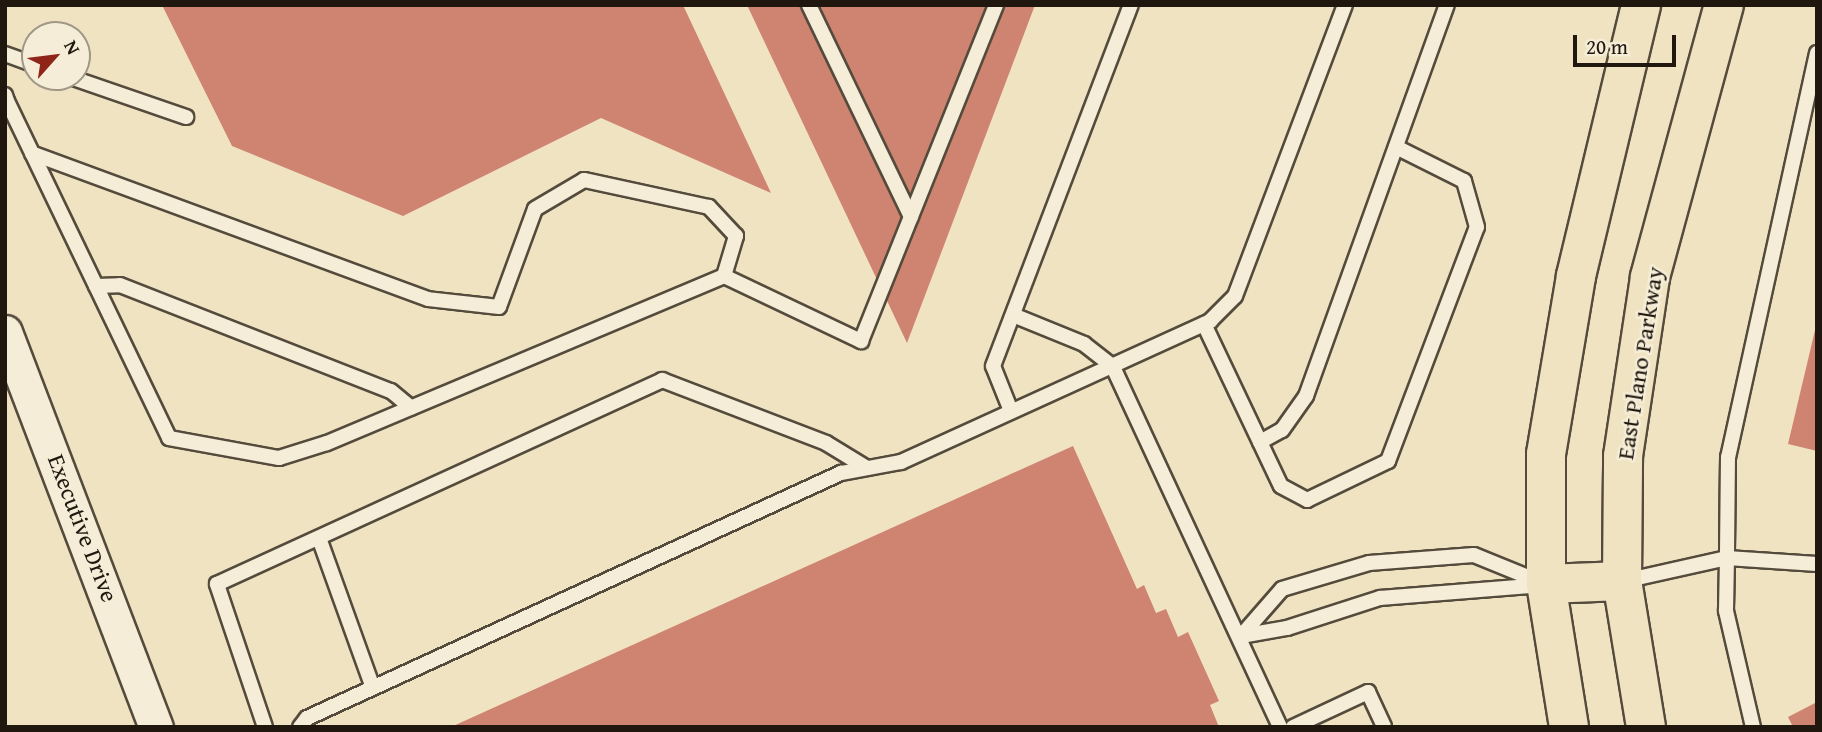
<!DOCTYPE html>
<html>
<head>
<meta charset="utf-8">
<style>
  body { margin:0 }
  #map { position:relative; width:1822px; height:732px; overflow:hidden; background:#f0e3c2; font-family:"Gentium Book Plus",serif }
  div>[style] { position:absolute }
  .building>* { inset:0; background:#cf8471 }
  .roads { filter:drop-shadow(2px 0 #544b3c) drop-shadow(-2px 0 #544b3c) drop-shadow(0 2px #544b3c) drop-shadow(0 -2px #544b3c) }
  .service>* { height:14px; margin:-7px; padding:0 7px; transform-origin:7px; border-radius:7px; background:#f5edd7 }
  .tertiary>* { height:33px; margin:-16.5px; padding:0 16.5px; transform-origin:16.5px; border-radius:16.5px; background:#f5edd7 }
  .primary>* { height:38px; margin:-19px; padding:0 19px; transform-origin:19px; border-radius:19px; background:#f0e3c2 }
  span { translate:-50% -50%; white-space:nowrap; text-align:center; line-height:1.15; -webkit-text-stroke:5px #f5edd7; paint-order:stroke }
  .street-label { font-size:24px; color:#20180f }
  .frame { position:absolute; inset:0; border:7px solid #20180f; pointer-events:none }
  .north { position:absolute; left:21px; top:21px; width:70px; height:70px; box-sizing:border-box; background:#f5edd7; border:2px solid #a09887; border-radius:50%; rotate:62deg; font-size:19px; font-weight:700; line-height:28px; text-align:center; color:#20180f }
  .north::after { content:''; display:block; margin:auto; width:24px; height:32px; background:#8f2418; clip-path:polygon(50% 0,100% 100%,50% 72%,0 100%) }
  .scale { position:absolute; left:1573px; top:35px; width:103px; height:32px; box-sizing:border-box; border:4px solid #20180f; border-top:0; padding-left:9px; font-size:21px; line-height:24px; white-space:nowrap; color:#20180f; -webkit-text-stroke:5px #f5edd7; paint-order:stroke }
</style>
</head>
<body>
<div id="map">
  <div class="building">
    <div style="clip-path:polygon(162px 5px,683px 5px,771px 193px,601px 118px,403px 216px,232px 146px)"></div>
    <div style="clip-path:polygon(747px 5px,1035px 5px,907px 343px)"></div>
    <div style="clip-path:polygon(1816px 326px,1817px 326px,1817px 451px,1788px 444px)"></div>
    <div style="clip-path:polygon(1073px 446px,1137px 589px,1144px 585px,1156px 613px,1166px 609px,1178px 637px,1188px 632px,1219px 701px,1210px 705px,1219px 727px,451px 727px)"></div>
    <div style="clip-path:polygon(1817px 702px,1817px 727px,1793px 727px,1788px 717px)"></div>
  </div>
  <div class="roads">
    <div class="service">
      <div style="left:809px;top:5px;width:235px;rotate:64.3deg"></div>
      <div style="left:1817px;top:53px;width:414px;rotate:102.4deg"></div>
      <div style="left:1728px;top:457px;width:101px;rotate:90.6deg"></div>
      <div style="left:1727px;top:558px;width:90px;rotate:3.8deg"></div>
      <div style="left:5px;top:54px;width:32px;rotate:20deg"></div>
      <div style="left:70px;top:77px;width:123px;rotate:19deg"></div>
      <div style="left:5px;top:95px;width:6px;rotate:72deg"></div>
      <div style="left:7px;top:101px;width:374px;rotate:64.3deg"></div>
      <div style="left:169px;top:438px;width:112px;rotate:10.3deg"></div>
      <div style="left:279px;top:458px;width:50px;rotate:-17.4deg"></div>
      <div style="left:327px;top:443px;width:431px;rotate:-22.8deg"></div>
      <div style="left:724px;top:276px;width:42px;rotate:-73.3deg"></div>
      <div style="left:736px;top:236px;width:40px;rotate:-133deg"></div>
      <div style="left:709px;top:207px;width:128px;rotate:-167.8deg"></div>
      <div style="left:584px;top:180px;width:57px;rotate:149.4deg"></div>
      <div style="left:535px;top:209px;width:104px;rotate:110.2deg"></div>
      <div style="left:499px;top:307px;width:71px;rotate:-173.6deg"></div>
      <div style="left:428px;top:299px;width:422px;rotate:-159.8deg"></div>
      <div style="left:724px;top:276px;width:152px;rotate:25.4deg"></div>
      <div style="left:861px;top:341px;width:362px;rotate:-68.1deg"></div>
      <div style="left:96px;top:286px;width:24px;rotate:-2deg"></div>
      <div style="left:120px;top:285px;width:291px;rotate:21.4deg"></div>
      <div style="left:391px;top:391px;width:26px;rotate:40deg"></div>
      <div style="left:1013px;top:315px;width:77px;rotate:22.2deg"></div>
      <div style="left:1084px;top:344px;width:37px;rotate:38deg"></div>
      <div style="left:1113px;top:367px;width:397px;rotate:65.1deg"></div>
      <div style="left:1204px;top:324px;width:179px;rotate:64.6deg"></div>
      <div style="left:1281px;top:486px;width:30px;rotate:28deg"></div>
      <div style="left:1307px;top:500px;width:90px;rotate:-25.7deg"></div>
      <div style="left:1388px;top:461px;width:250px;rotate:-69.2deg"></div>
      <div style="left:1477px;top:227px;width:48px;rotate:-105.8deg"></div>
      <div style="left:1464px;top:181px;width:76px;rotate:-153.4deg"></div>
      <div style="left:1011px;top:411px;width:48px;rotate:-111.8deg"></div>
      <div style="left:993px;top:366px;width:386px;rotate:-69.1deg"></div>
      <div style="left:1260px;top:442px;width:25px;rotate:-29deg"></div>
      <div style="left:1282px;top:430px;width:42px;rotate:-54.8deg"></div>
      <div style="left:1306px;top:396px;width:416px;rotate:-70.2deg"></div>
      <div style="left:319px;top:538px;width:159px;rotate:70.2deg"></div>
      <div style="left:1624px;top:581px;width:106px;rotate:-12.6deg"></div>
      <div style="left:1727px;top:558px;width:53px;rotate:91.1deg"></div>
      <div style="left:1726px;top:611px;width:119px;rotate:76.9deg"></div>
      <div style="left:1241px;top:636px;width:62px;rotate:-48.9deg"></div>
      <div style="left:1282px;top:589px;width:91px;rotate:-16.6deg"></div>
      <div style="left:1369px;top:563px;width:105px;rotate:-4.4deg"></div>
      <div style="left:1474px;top:555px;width:77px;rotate:22.2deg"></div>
      <div style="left:1241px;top:636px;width:47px;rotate:-9.9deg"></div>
      <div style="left:1287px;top:628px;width:98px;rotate:-17.9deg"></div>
      <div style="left:1380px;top:598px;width:163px;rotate:-4.6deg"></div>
      <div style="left:265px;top:727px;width:151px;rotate:-108.6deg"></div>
      <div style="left:217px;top:584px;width:490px;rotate:-24.6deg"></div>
      <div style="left:662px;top:380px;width:176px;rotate:21deg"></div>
      <div style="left:826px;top:443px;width:48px;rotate:31.4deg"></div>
      <div style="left:300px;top:727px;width:11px;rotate:-52deg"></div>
      <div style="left:307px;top:718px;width:588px;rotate:-24.65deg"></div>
      <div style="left:841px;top:473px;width:61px;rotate:-10.4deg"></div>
      <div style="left:901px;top:462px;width:340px;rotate:-24.5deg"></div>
      <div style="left:1210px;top:321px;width:35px;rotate:-45deg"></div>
      <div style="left:1235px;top:296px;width:311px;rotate:-69.3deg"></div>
      <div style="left:1293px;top:727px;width:83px;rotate:-25deg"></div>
      <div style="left:1368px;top:692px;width:38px;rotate:65deg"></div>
    </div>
    <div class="tertiary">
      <div style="left:5px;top:332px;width:423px;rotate:69.1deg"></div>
    </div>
    <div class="primary">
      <div style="left:1546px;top:584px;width:76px;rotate:-2.3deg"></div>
      <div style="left:1569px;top:727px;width:145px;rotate:-99.1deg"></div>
      <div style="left:1546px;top:584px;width:130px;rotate:-90deg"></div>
      <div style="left:1546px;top:454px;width:181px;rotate:-80.4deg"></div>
      <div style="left:1576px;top:276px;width:279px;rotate:-76.5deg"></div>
      <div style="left:1646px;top:727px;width:148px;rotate:-99.3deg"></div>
      <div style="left:1622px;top:581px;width:125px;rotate:-89.5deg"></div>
      <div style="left:1623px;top:456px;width:181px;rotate:-81.4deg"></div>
      <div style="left:1650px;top:277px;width:282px;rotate:-74.8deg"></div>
    </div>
  </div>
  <div class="street-label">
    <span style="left:1640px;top:363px;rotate:-81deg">East Plano Parkway</span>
    <span style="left:83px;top:528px;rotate:69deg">Executive Drive</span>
  </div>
  <div class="frame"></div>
  <div class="north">N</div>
  <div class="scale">20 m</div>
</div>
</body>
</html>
